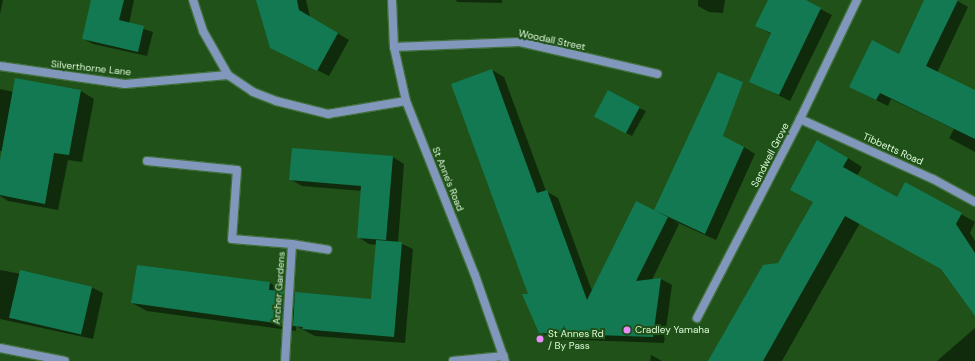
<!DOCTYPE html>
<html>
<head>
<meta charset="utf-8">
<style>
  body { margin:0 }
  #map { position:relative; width:975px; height:361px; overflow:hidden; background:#1f5118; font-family:"DM Sans",sans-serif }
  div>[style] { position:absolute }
  .shadow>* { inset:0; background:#0007 }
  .building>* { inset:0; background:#127952; transform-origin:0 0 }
  .roads { filter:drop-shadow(1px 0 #416f3b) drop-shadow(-1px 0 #416f3b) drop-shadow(0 1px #416f3b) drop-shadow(0 -1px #416f3b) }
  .service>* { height:8px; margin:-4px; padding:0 4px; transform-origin:4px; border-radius:4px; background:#8197bc }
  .minor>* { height:8px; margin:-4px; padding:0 4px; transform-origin:4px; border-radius:4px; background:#8197bc }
  .tertiary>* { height:8px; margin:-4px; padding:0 4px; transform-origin:4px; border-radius:4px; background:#8197bc }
  .dots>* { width:11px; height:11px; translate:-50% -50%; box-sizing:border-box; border:2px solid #1f5118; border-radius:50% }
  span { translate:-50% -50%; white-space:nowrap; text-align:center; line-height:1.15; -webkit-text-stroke:4px #1f5118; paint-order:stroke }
  .street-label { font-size:10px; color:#ddf9d8 }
  .poi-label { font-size:10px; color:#ddf9d8 }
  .left { translate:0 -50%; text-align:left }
</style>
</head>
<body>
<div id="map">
  <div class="shadow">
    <div style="clip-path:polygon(0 0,3px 0,0 14px)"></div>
    <div style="clip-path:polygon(92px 0,134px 0,129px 24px,153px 32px,147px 56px,93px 44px,84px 39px)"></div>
    <div style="clip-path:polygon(257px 0,306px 0,310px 17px,349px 40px,329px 76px,271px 47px)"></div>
    <div style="clip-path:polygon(455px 0,502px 0,502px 3px,458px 2px)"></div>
    <div style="clip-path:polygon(698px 0,725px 0,723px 13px,709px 12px,698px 6px)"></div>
    <div style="clip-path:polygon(769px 0,803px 0,832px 15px,790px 101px,750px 81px,771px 34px,757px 26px)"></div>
    <div style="clip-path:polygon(925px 0,956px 0,968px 7px,937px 73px,975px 91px,975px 152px,949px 138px,954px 129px,891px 99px,888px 106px,862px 93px,900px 55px)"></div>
    <div style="clip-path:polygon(492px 70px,504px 77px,546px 191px,558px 198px,592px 291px,661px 213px,744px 147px,755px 154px,716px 240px,674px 221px,679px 224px,652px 280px,661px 279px,672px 285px,664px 343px,552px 339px,540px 332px,529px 295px)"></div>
    <div style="clip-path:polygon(0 89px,14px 92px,81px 91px,94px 99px,82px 162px,68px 160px,58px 210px,8px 201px,0 196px,3px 151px,0 151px)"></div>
    <div style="clip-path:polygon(639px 108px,646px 111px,632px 136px,601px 120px)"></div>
    <div style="clip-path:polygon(393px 157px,404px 164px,398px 242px,413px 249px,405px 343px,315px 336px,296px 326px,296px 331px,147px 311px,132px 303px,270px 283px,295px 299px,372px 300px,377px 245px,369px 244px,358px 237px,362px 191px,302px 186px,290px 179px)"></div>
    <div style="clip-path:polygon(848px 158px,862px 167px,857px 176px,897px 198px,961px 214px,975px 222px,970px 233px,975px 241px,975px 314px,942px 268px,860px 223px,782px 361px,709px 361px,779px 264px)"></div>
    <div style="clip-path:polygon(0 270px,91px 287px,103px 293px,93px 339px,0 319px)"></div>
    <div style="clip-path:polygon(975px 328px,975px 361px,937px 361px)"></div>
    <div style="clip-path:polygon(651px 355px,662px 361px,650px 361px)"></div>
  </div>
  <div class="building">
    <div style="clip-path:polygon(91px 0,124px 0,119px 20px,144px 26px,138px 52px,82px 39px)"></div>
    <div style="clip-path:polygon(256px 0,297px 0,299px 10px,338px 33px,317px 71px,270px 48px)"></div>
    <div style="clip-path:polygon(768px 0,806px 0,821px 8px,779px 95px,749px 82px,771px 33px,755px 26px)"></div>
    <div style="clip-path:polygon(924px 0,958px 0,926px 66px,975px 90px,975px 139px,880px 93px,876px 100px,849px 87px,872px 40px,899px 54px)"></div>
    <div style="clip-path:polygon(492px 69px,537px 193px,547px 190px,587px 300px,636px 201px,668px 217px,636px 281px,661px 278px,653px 337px,539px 333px,522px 294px,528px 294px,451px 84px)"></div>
    <div style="clip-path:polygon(718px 72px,743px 82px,723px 136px,744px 147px,705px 234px,654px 210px)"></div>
    <div style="clip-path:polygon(15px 78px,81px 90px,69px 155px,54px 153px,45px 204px,0 195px,0 160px)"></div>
    <div style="left:608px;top:90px;width:36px;height:30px;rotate:28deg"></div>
    <div style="clip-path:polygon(817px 140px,848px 158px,843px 167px,897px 197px,905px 182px,962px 213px,956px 224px,975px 253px,975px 316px,941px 269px,845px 216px,763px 361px,708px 361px,763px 265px,778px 263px,813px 202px,790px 190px)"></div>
    <div style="clip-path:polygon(292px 148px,393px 156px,386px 240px,357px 238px,361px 186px,289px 180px)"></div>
    <div style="clip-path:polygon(376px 240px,402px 242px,394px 337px,302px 329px,303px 327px,293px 326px,295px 292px,371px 299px)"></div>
    <div style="clip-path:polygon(137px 265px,270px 282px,269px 290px,284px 291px,282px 324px,131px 303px)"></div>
    <div style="left:20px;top:270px;width:74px;height:49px;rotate:13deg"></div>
  </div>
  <div class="roads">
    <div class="service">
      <div style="left:0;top:66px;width:126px;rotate:8.2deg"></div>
      <div style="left:125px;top:84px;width:103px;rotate:-5deg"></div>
    </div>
    <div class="minor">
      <div style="left:193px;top:0;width:33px;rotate:72deg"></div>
      <div style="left:203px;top:31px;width:51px;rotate:60.4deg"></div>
      <div style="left:228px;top:75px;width:30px;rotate:34deg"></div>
      <div style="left:253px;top:92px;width:25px;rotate:21deg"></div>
      <div style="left:276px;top:101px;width:54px;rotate:14deg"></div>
      <div style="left:328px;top:114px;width:79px;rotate:-9.5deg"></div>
      <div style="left:394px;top:47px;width:126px;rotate:-2.3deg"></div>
      <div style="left:520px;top:42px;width:141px;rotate:13.1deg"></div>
      <div style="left:800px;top:119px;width:146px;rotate:24.3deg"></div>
      <div style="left:933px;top:179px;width:48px;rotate:28.7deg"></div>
      <div style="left:147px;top:161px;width:90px;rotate:5.7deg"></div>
      <div style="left:237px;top:170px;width:69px;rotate:94.1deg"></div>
      <div style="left:232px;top:239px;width:60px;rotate:4.8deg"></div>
      <div style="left:292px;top:244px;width:117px;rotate:93.4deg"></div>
      <div style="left:292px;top:244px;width:36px;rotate:9deg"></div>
      <div style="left:697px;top:318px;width:224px;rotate:-62.6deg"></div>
      <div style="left:800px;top:119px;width:132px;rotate:-64.4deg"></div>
      <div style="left:0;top:348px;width:66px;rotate:11.3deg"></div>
      <div style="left:453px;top:361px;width:51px;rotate:-5.6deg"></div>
    </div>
    <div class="tertiary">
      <div style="left:392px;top:0;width:47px;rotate:87.6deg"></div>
      <div style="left:394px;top:47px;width:55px;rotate:77.5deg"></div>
      <div style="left:406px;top:101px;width:187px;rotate:68.4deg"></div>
      <div style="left:475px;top:275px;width:91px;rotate:70.8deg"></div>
    </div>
  </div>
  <div class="dots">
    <div style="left:627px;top:330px;background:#eb8dfc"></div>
    <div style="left:540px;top:339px;background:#eb8dfc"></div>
  </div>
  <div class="street-label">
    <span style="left:552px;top:40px;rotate:12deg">Woodall Street</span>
    <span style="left:91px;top:68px;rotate:6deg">Silverthorne Lane</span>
    <span style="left:893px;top:149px;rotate:24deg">Tibbetts Road</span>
    <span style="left:770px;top:155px;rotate:-63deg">Sandwell Grove</span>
    <span style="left:448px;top:179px;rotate:68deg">St Anne's Road</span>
    <span style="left:279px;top:288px;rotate:-86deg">Archer Gardens</span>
  </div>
  <div class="poi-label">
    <span class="left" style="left:635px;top:330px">Cradley Yamaha</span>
    <span class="left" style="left:548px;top:339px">St Annes Rd<br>/ By Pass</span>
  </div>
</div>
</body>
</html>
